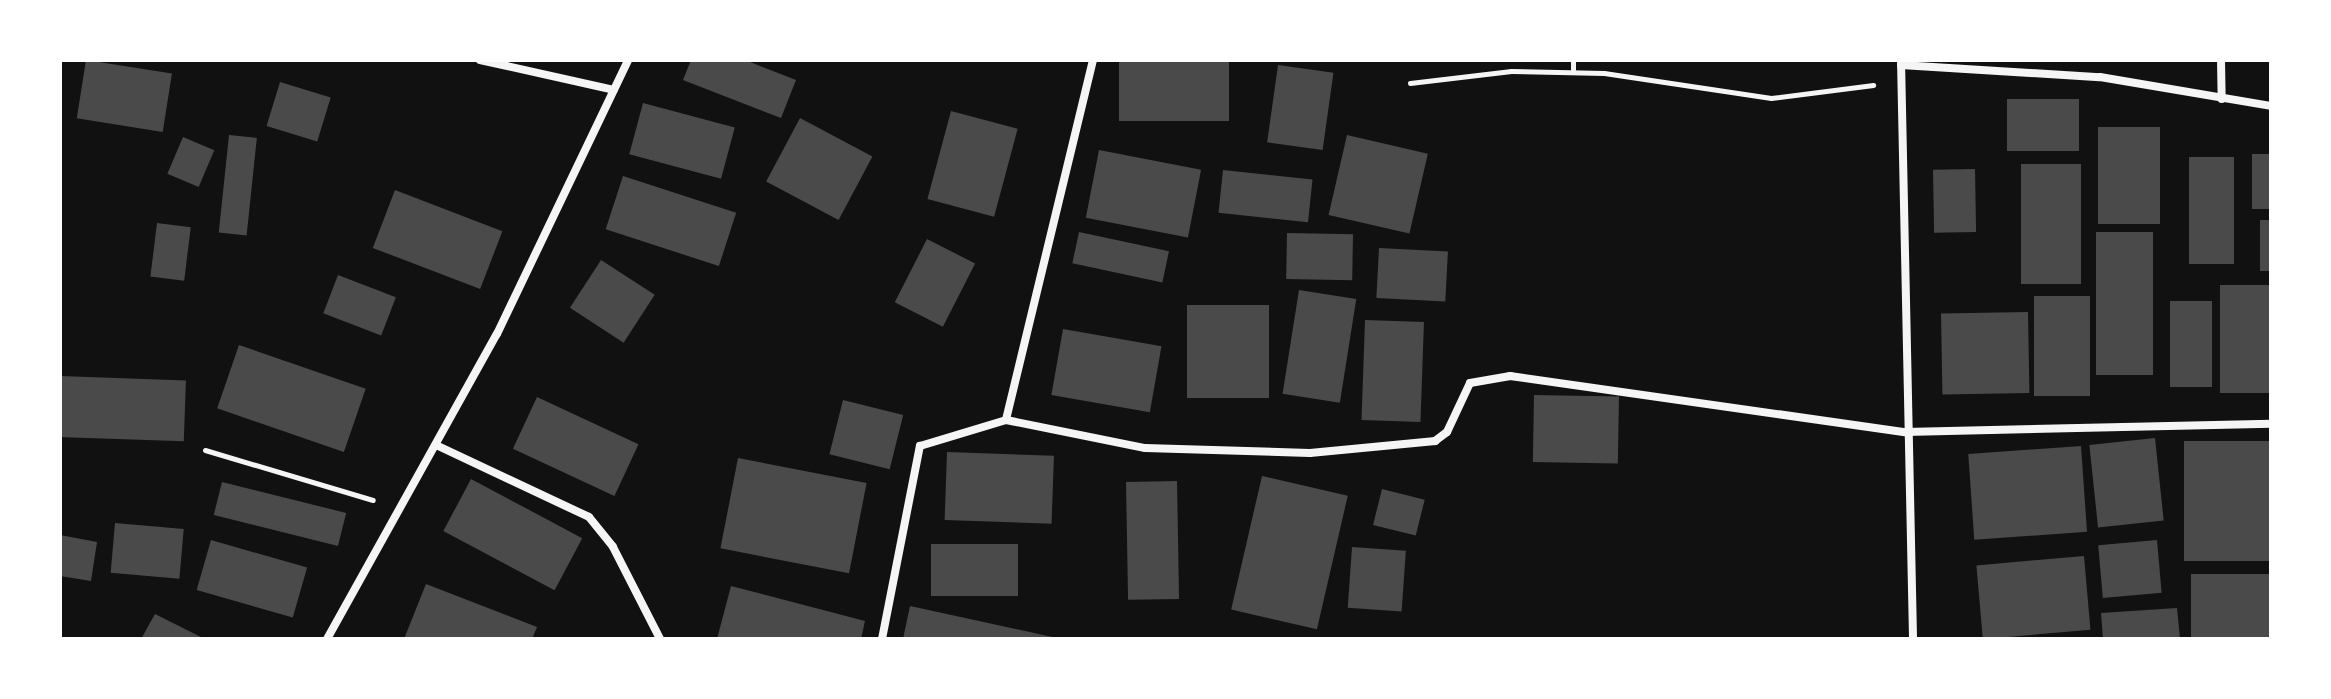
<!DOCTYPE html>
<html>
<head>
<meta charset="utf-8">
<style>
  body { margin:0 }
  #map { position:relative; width:2331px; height:699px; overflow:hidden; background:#111; font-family:"Fira Sans",sans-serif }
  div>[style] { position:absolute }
  .building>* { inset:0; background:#4a4a4a; transform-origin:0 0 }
  .path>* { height:5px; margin:-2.5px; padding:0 2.5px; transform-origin:2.5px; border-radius:2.5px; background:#f5f5f5 }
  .minor>* { height:8px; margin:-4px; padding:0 4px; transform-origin:4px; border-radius:4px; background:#f5f5f5 }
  span { translate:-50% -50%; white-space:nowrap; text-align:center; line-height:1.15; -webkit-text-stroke:7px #fff; paint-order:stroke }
  .frame { position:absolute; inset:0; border:62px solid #fff; pointer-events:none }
</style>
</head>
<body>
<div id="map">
  <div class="building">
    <div style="left:86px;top:60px;width:87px;height:59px;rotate:9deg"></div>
    <div style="clip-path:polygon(691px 60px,745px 60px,796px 80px,781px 118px,683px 80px)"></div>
    <div style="left:1119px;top:60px;width:110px;height:61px"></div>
    <div style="left:1278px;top:65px;width:56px;height:78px;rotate:8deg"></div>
    <div style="left:280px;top:82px;width:53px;height:46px;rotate:17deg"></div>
    <div style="left:2007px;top:99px;width:72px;height:52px"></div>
    <div style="left:643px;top:103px;width:95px;height:53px;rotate:15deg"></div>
    <div style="left:951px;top:111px;width:69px;height:91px;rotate:15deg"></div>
    <div style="left:800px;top:118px;width:82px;height:72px;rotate:28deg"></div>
    <div style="left:2098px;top:127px;width:62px;height:97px"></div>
    <div style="left:229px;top:135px;width:28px;height:98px;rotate:6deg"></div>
    <div style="left:1347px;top:135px;width:83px;height:82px;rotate:13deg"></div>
    <div style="left:183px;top:137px;width:34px;height:40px;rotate:23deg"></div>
    <div style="left:1099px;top:150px;width:104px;height:69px;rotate:11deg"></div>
    <div style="left:2252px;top:154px;width:19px;height:55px"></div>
    <div style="left:2189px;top:157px;width:45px;height:107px"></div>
    <div style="left:2021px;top:164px;width:60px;height:120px"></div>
    <div style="left:1975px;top:169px;width:63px;height:42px;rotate:89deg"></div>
    <div style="left:1223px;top:170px;width:90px;height:43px;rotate:6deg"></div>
    <div style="left:623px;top:176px;width:119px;height:56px;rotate:18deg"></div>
    <div style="left:395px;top:190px;width:115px;height:62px;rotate:21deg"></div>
    <div style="left:2271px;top:220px;width:51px;height:11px;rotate:90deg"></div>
    <div style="left:157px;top:223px;width:34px;height:54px;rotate:7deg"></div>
    <div style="left:1079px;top:232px;width:92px;height:32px;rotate:12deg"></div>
    <div style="left:2153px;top:232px;width:143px;height:57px;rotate:90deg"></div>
    <div style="left:1287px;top:233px;width:66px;height:46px;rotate:1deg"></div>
    <div style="left:927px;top:239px;width:54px;height:71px;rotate:27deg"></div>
    <div style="left:1379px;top:248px;width:69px;height:50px;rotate:3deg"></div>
    <div style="left:601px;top:260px;width:64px;height:57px;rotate:33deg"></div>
    <div style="left:338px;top:275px;width:62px;height:41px;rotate:21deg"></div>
    <div style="left:2271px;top:285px;width:108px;height:51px;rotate:90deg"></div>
    <div style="left:1299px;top:290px;width:58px;height:105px;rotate:9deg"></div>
    <div style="left:2034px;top:296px;width:56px;height:100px"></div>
    <div style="left:2170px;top:301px;width:42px;height:86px"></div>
    <div style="left:1187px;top:305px;width:82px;height:93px"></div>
    <div style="left:2028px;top:312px;width:81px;height:87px;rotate:89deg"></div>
    <div style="left:1365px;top:320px;width:59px;height:100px;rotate:2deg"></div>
    <div style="left:1063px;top:329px;width:100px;height:67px;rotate:10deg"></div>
    <div style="left:239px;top:345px;width:134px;height:67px;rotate:19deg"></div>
    <div style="left:60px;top:376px;width:126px;height:61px;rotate:2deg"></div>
    <div style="left:1534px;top:395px;width:85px;height:67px;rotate:1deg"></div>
    <div style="left:537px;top:397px;width:112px;height:57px;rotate:25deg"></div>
    <div style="left:843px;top:400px;width:62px;height:56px;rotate:14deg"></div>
    <div style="left:2155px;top:438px;width:83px;height:66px;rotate:84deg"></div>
    <div style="left:2271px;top:441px;width:120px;height:87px;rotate:90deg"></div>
    <div style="left:2081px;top:446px;width:86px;height:113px;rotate:86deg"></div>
    <div style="left:947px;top:452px;width:107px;height:68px;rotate:2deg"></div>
    <div style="left:738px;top:458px;width:131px;height:92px;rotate:11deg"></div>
    <div style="left:1262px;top:476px;width:88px;height:137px;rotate:13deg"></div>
    <div style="left:471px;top:479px;width:126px;height:59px;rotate:28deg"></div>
    <div style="left:1177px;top:481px;width:118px;height:51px;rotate:89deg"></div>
    <div style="left:222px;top:482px;width:128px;height:34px;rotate:14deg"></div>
    <div style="left:1382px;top:489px;width:44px;height:37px;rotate:14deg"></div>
    <div style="left:115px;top:523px;width:69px;height:50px;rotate:5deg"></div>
    <div style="clip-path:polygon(60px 535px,97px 542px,91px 581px,60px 576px)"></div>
    <div style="left:211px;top:540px;width:100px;height:52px;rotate:16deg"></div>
    <div style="left:2157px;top:540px;width:53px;height:59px;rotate:85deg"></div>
    <div style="left:931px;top:544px;width:87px;height:52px"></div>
    <div style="left:1352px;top:547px;width:54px;height:61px;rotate:4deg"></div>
    <div style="left:2084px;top:556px;width:74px;height:108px;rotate:85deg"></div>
    <div style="left:2271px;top:574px;width:65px;height:80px;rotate:90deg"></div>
    <div style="clip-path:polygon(426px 584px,537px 627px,532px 639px,404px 639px)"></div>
    <div style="clip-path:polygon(731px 586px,865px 621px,861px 639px,717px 639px)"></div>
    <div style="clip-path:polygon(910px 606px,1057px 638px,1057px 639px,903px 639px)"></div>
    <div style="clip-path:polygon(2177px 608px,2180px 639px,2103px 639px,2101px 613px)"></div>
    <div style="clip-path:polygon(155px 614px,205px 639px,141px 639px)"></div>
  </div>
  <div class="path">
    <div style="left:1573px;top:60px;width:12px;rotate:90deg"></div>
    <div style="left:1410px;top:83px;width:102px;rotate:-6.8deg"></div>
    <div style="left:1511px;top:71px;width:93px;rotate:1.2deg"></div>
    <div style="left:1604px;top:73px;width:169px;rotate:8.5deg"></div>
    <div style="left:1771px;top:98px;width:103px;rotate:-7.3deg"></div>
    <div style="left:205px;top:450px;width:175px;rotate:16.6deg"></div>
  </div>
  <div class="minor">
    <div style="left:480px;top:60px;width:137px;rotate:12.6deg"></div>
    <div style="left:1093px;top:60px;width:370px;rotate:103.6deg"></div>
    <div style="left:1006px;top:420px;width:142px;rotate:11.4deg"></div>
    <div style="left:1145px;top:448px;width:165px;rotate:1.7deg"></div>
    <div style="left:1310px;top:453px;width:126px;rotate:-5.5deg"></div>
    <div style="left:1435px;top:441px;width:15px;rotate:-37deg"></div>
    <div style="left:1447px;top:432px;width:54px;rotate:-64.9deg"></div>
    <div style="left:1470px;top:383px;width:41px;rotate:-9.9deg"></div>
    <div style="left:1510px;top:376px;width:399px;rotate:8.1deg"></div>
    <div style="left:1905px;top:432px;width:366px;rotate:-1.3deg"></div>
    <div style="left:1901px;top:60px;width:579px;rotate:88.81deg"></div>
    <div style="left:2221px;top:60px;width:39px;rotate:89deg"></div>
    <div style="left:1901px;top:65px;width:199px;rotate:3.5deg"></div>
    <div style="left:2100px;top:77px;width:173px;rotate:9.6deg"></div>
    <div style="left:436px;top:445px;width:169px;rotate:25.2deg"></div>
    <div style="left:589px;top:517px;width:38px;rotate:51deg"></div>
    <div style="left:613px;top:547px;width:103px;rotate:62.9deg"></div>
    <div style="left:327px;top:639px;width:349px;rotate:-60.9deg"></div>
    <div style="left:497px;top:334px;width:304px;rotate:-64.4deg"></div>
    <div style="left:882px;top:639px;width:197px;rotate:-78.9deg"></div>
    <div style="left:920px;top:446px;width:90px;rotate:-16.8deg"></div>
  </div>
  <div class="frame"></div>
</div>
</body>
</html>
